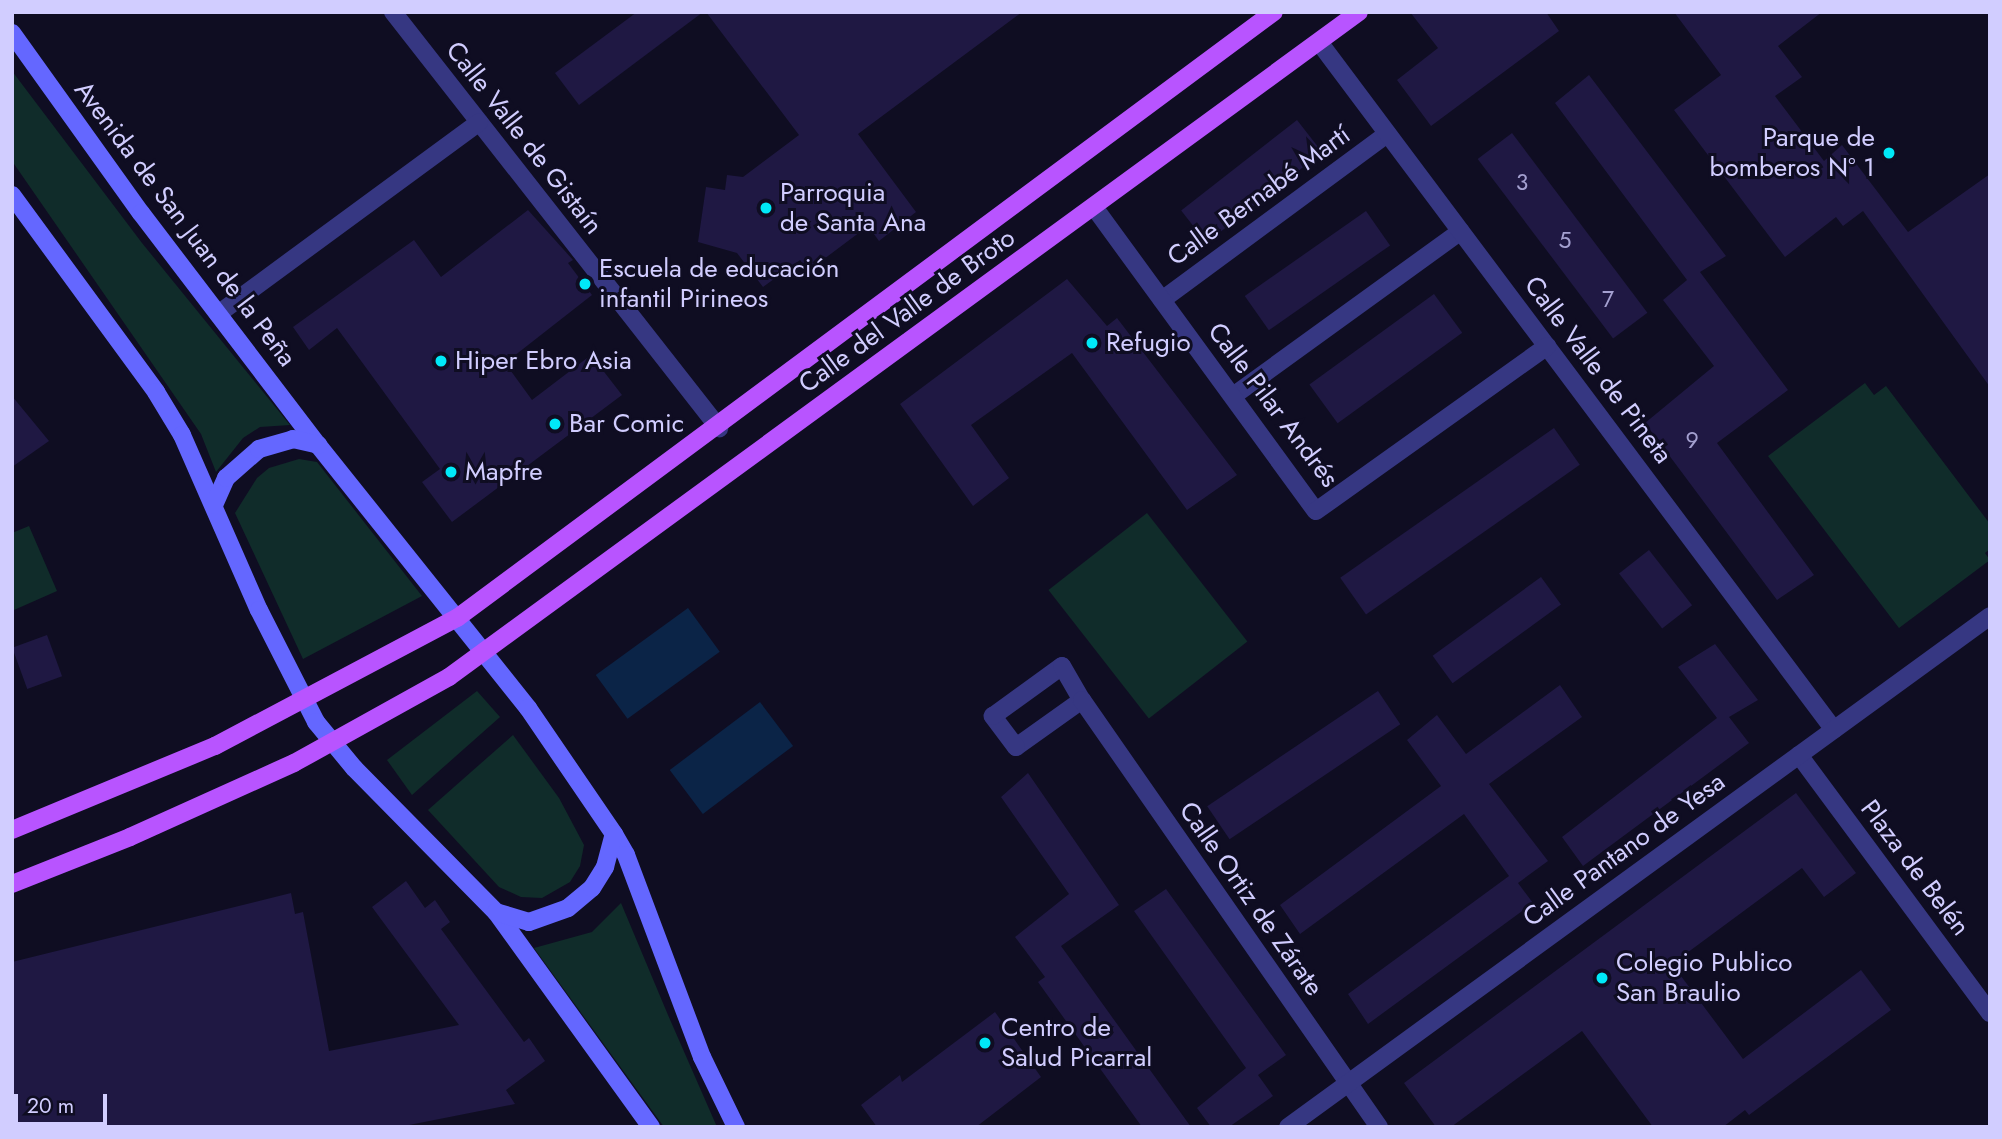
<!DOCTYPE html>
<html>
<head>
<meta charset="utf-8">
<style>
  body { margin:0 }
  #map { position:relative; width:2002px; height:1139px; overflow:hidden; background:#0f0d22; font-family:Jost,sans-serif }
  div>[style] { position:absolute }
  .green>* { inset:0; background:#102c2a; transform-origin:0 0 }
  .water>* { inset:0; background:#0b2447; transform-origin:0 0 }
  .building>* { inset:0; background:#1f1843; transform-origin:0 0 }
  .pedestrian>* { height:18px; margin:-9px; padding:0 9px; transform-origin:9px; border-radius:9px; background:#363782 }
  .minor>* { height:18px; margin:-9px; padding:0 9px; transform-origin:9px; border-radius:9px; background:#363782 }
  .secondary>* { height:18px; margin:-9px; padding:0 9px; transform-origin:9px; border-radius:9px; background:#6467ff }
  .primary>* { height:18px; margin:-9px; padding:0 9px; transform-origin:9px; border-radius:9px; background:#b854ff }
  .dots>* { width:19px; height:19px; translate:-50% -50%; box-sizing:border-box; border:4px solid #0f0d22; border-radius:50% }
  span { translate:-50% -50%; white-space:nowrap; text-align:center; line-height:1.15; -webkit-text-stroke:6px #0f0d22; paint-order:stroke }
  .number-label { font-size:23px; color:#a4a0d0 }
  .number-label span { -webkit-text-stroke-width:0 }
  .street-label { font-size:26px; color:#d1cdff }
  .poi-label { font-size:26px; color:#d1cdff }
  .right { translate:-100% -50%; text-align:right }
  .left { translate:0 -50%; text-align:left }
  .frame { position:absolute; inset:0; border:14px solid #d1cdff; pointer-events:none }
  .scale { position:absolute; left:14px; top:1094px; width:93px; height:32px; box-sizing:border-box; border:4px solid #d1cdff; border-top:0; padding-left:9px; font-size:21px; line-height:24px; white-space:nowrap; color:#d1cdff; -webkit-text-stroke:5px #0f0d22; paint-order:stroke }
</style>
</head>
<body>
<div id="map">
  <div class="green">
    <div style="clip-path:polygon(12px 71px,142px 243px,290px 425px,260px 427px,243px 438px,216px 472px,201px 434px,12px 161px)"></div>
    <div style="clip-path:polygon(1865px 383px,1874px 395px,1886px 386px,1990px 524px,1990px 549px,1985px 553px,1990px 560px,1899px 628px,1768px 456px)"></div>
    <div style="clip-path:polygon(299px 459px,317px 462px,422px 596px,303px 659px,235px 513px,257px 478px,269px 468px)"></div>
    <div style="left:1147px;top:513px;width:163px;height:125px;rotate:52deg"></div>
    <div style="clip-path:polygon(29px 526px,57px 591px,14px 610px,12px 533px)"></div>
    <div style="clip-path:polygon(477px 691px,500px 717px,412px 795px,387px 760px)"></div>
    <div style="clip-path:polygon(513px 735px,559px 798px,584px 845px,580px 866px,570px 882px,542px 898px,521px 897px,499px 887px,428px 810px)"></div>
    <div style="clip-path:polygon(621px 903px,668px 1015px,717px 1127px,664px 1127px,534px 948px,592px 932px)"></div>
  </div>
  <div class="water">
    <div style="left:688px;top:608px;width:54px;height:114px;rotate:54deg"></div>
    <div style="left:760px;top:702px;width:55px;height:113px;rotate:53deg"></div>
  </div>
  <div class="building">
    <div style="clip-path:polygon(637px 12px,703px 12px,579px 105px,555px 73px)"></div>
    <div style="clip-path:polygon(706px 12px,1022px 12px,858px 134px,916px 212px,879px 241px,868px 226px,808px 271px,800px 260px,763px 287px,737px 253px,698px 242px,706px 187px,725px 190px,727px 175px,743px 177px,799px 135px)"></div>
    <div style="clip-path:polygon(1410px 12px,1546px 12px,1559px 31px,1431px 126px,1397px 80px,1438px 48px)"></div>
    <div style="clip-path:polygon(1674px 12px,1822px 12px,1778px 46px,1802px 77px,1775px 96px,1824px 161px,1842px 145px,1908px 232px,1990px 174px,1990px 387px,1863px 211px,1843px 226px,1836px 217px,1785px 257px,1674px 110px,1721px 75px)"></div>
    <div style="clip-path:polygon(1589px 75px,1726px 256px,1700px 272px,1788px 390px,1717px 443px,1814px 575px,1777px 600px,1645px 423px,1714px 366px,1663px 300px,1687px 280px,1555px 103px)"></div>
    <div style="left:1297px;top:120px;width:41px;height:147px;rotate:52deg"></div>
    <div style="left:1512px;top:133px;width:225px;height:43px;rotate:53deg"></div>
    <div style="clip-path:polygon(528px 210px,573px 260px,568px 263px,592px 295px,505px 363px,532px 400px,591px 355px,622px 395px,452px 522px,422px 482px,440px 469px,337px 328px,309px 350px,293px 327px,414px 240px,441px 277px)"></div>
    <div style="left:1366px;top:211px;width:42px;height:148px;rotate:55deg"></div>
    <div style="clip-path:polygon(1067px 279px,1107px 326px,1117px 318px,1237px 475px,1187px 510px,1072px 353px,971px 425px,1009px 478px,973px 506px,900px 404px)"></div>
    <div style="left:1434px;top:294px;width:48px;height:154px;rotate:54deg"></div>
    <div style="clip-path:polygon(12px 396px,49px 441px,12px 467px)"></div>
    <div style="left:1554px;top:428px;width:45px;height:261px;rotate:55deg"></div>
    <div style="left:1649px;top:550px;width:70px;height:38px;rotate:52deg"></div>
    <div style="left:1541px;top:577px;width:34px;height:134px;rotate:54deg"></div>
    <div style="left:47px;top:635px;width:44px;height:37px;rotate:70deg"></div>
    <div style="clip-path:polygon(1715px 644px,1758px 700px,1729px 717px,1749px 743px,1583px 866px,1562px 837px,1717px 718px,1678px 667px)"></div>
    <div style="clip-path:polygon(1560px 685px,1582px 717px,1489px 784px,1548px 861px,1518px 883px,1533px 903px,1368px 1024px,1348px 994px,1509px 876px,1464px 814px,1300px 934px,1280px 905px,1441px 786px,1407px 740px,1437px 715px,1466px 754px)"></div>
    <div style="left:1378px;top:691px;width:40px;height:206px;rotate:56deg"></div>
    <div style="clip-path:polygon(1028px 773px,1119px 905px,1061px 946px,1191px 1127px,1142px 1127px,1038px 982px,1045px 977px,1015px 937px,1069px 894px,1001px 797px)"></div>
    <div style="clip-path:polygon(1796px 793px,1856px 873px,1824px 897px,1802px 868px,1672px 964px,1743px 1059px,1861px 970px,1891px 1010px,1749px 1115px,1745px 1110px,1723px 1127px,1653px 1127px,1582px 1031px,1451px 1127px,1436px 1127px,1404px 1083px)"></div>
    <div style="clip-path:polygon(406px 881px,425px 908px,435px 900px,450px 922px,441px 929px,524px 1042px,529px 1038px,545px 1061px,506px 1090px,515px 1104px,399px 1127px,12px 1127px,12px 962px,291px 893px,295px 914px,303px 912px,329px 1051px,459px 1025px,372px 907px)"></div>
    <div style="clip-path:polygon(1166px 889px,1286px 1055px,1258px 1075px,1273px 1096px,1229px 1127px,1211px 1127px,1197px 1108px,1246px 1068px,1134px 911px)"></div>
    <div style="clip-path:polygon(995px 1012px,1041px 1077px,976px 1127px,877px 1127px,861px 1105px,900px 1075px,902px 1082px)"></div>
  </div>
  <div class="pedestrian">
    <div style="left:393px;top:12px;width:529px;rotate:51.92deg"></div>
    <div style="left:1162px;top:300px;width:280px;rotate:-36.4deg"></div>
    <div style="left:1233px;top:396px;width:281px;rotate:-35.9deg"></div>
    <div style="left:1799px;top:755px;width:321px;rotate:53.5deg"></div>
  </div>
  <div class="minor">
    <div style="left:1319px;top:42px;width:859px;rotate:53.18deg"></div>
    <div style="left:1094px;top:207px;width:376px;rotate:53.9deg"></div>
    <div style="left:1316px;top:511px;width:284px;rotate:-35.5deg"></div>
    <div style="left:218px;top:314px;width:324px;rotate:-36.3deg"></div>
    <div style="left:1082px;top:700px;width:81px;rotate:144.5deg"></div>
    <div style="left:1016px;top:747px;width:39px;rotate:-127deg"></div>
    <div style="left:993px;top:716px;width:85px;rotate:-35.9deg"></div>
    <div style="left:1062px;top:666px;width:39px;rotate:60deg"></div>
    <div style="left:1082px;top:700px;width:520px;rotate:55.18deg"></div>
    <div style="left:1288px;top:1127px;width:868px;rotate:-36.05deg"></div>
  </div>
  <div class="secondary">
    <div style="left:12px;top:33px;width:221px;rotate:54.4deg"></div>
    <div style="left:141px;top:213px;width:292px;rotate:52.7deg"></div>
    <div style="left:318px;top:445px;width:337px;rotate:51.4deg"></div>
    <div style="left:528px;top:708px;width:153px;rotate:55.7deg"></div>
    <div style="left:614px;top:834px;width:24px;rotate:60deg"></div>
    <div style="left:626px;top:855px;width:216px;rotate:69.4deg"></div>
    <div style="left:702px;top:1057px;width:78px;rotate:64.1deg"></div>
    <div style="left:12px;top:195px;width:244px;rotate:53.8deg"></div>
    <div style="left:156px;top:392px;width:50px;rotate:58.8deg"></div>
    <div style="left:182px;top:435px;width:191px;rotate:66.3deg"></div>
    <div style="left:259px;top:610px;width:126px;rotate:63deg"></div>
    <div style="left:316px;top:722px;width:60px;rotate:50.4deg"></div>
    <div style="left:354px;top:768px;width:202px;rotate:45.4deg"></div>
    <div style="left:496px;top:912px;width:265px;rotate:54.2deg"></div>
    <div style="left:214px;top:505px;width:30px;rotate:-66deg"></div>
    <div style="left:226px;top:478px;width:44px;rotate:-41.3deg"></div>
    <div style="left:259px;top:449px;width:35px;rotate:-16deg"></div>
    <div style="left:293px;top:439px;width:26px;rotate:13deg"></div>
    <div style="left:496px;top:912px;width:34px;rotate:17deg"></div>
    <div style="left:529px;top:922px;width:41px;rotate:-19.7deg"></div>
    <div style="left:568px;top:908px;width:31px;rotate:-40deg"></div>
    <div style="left:592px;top:888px;width:25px;rotate:-58deg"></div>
    <div style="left:605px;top:867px;width:34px;rotate:-75deg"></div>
  </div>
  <div class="primary">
    <div style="left:12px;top:830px;width:220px;rotate:-22.5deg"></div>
    <div style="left:215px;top:746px;width:274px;rotate:-27.9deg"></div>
    <div style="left:457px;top:618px;width:1017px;rotate:-36.57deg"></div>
    <div style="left:12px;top:884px;width:127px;rotate:-21.7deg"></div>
    <div style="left:130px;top:837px;width:180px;rotate:-24.3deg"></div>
    <div style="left:294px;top:763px;width:177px;rotate:-29deg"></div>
    <div style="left:449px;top:677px;width:1127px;rotate:-36.16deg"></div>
  </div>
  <div class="dots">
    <div style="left:1889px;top:153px;background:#00e9f8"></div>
    <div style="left:766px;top:208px;background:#00e9f8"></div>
    <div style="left:585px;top:284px;background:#00e9f8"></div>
    <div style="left:1092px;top:343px;background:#00e9f8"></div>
    <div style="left:441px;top:361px;background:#00e9f8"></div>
    <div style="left:555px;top:424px;background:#00e9f8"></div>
    <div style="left:451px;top:472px;background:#00e9f8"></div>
    <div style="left:1602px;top:978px;background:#00e9f8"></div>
    <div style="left:985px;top:1043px;background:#00e9f8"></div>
  </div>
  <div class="number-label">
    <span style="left:1522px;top:182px">3</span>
    <span style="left:1565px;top:240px">5</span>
    <span style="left:1608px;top:299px">7</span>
    <span style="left:1692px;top:440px">9</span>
  </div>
  <div class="street-label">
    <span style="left:524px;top:138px;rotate:52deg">Calle Valle de Gistaín</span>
    <span style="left:1259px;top:196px;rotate:-36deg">Calle Bernabé Martí</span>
    <span style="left:185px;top:224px;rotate:53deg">Avenida de San Juan de la Peña</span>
    <span style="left:907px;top:311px;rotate:-36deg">Calle del Valle de Broto</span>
    <span style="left:1598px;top:370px;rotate:53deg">Calle Valle de Pineta</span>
    <span style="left:1273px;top:405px;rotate:53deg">Calle Pilar Andrés</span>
    <span style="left:1624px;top:850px;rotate:-36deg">Calle Pantano de Yesa</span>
    <span style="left:1915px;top:868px;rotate:53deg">Plaza de Belén</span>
    <span style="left:1251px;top:899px;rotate:55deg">Calle Ortiz de Zárate</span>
  </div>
  <div class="poi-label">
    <span class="right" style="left:1875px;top:153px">Parque de<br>bomberos Nº 1</span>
    <span class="left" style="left:780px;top:208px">Parroquia<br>de Santa Ana</span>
    <span class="left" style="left:599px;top:284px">Escuela de educación<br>infantil Pirineos</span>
    <span class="left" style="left:1106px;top:343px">Refugio</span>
    <span class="left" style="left:455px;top:361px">Hiper Ebro Asia</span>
    <span class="left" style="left:569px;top:424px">Bar Comic</span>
    <span class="left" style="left:465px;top:472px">Mapfre</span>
    <span class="left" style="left:1616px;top:978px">Colegio Publico<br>San Braulio</span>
    <span class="left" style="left:1001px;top:1043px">Centro de<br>Salud Picarral</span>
  </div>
  <div class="frame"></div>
  <div class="scale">20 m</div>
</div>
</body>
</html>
